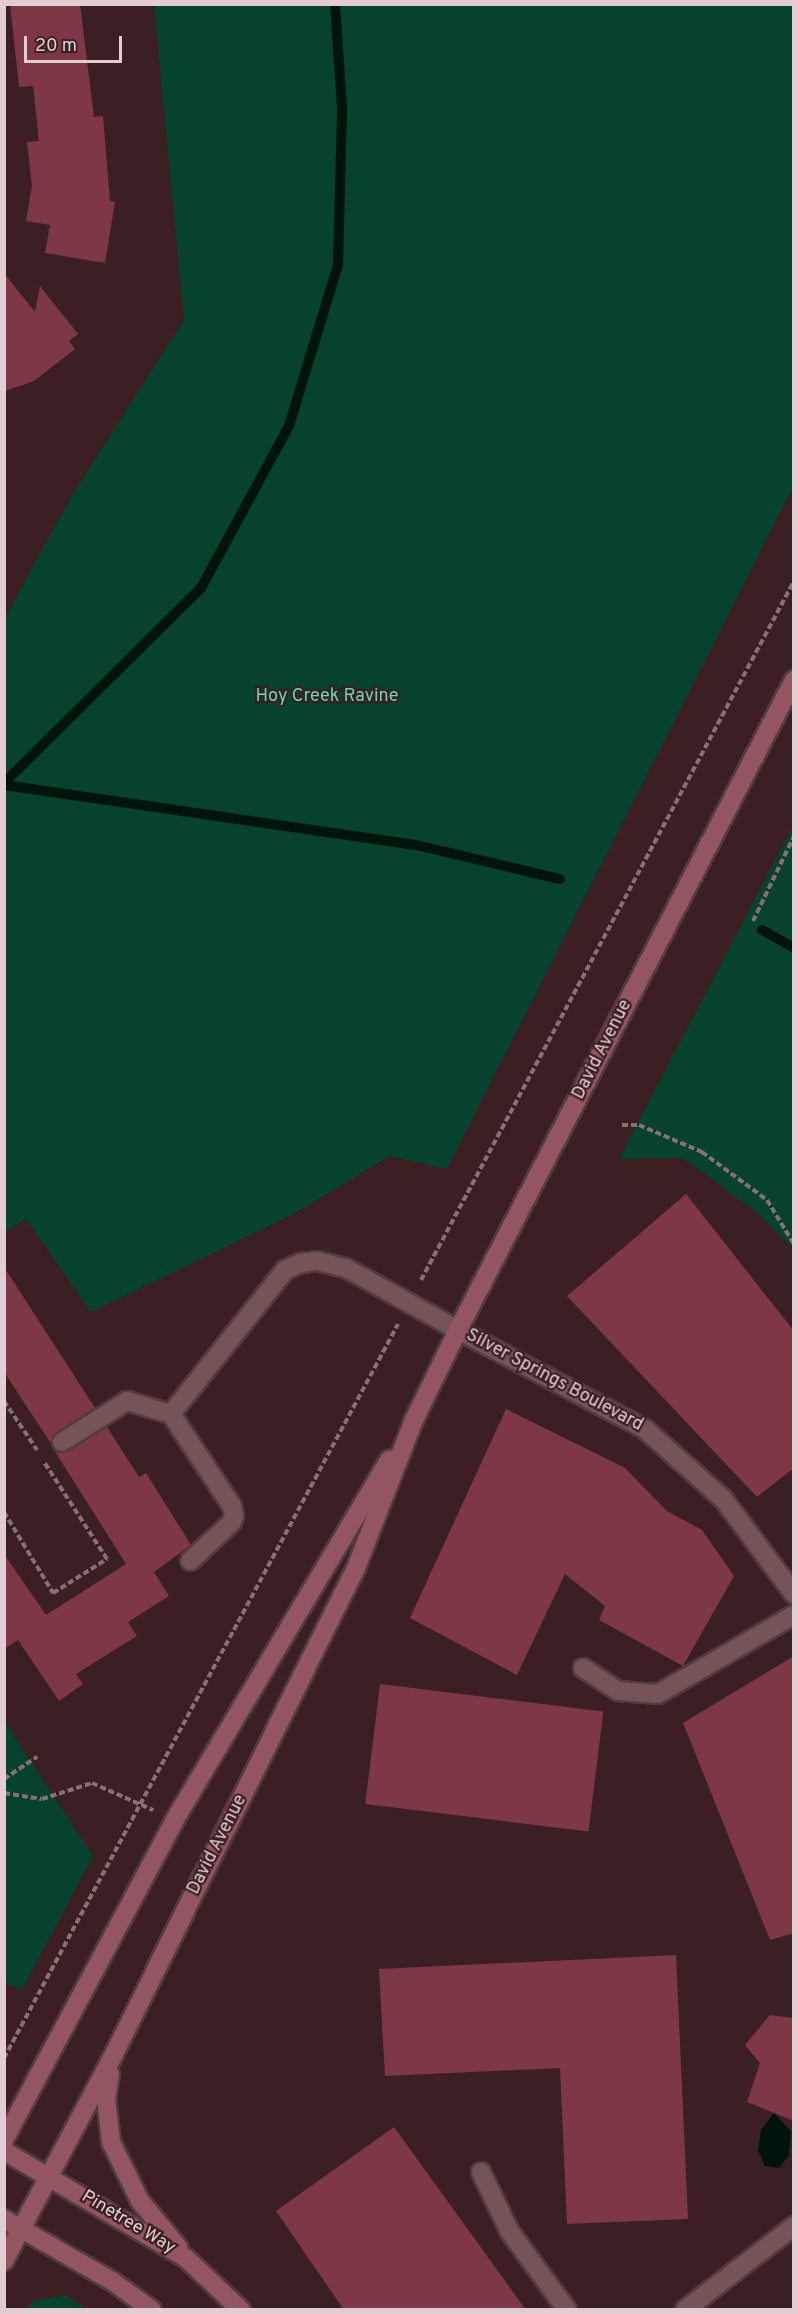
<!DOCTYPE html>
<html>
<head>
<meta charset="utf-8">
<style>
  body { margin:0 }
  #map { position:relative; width:798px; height:2314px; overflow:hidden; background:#3b1f23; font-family:Overpass,sans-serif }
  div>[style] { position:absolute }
  .green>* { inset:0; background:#06422e }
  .water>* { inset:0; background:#00140b }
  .stream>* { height:10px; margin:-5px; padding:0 5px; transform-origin:5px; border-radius:5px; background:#00140b }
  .building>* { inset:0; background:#7e3845; transform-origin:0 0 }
  .path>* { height:4px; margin-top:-2px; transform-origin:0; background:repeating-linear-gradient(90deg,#887073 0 6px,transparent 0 9px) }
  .roads { filter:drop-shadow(2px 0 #533b40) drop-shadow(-2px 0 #533b40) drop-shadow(0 2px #533b40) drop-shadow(0 -2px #533b40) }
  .service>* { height:18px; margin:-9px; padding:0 9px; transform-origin:9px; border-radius:9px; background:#755458 }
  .minor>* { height:18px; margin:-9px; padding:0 9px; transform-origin:9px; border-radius:9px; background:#755458 }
  .secondary>* { height:18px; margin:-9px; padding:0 9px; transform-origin:9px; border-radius:9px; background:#935660 }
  span { translate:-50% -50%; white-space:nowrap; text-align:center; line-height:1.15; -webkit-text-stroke:4.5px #3b1f23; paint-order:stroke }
  .park-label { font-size:18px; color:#65daaa }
  .street-label { font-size:18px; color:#e2ced0 }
  .frame { position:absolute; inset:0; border:6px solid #e2ced0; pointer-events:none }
  .scale { position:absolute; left:24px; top:36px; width:98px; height:27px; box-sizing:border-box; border:3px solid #e2ced0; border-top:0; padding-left:8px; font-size:18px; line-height:21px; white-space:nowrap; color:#e2ced0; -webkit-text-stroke:4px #3b1f23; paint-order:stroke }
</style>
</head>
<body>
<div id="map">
  <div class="green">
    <div style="clip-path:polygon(154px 5px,793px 5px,793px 487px,447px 1169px,390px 1156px,290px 1216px,91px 1312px,26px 1219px,5px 1232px,4px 620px,71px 497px,184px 320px)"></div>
    <div style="clip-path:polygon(793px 826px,794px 1248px,793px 1248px,755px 1211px,683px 1158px,619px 1159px)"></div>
    <div style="clip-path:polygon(4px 1721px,93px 1856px,22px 1990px,5px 1983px)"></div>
    <div style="clip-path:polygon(65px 2295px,87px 2309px,28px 2309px,33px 2301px)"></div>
  </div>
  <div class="water">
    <div style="clip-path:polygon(774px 2113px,791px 2131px,789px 2155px,779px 2168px,765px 2166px,758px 2150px,761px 2130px)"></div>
  </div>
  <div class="stream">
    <div style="left:4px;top:783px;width:277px;rotate:-44.7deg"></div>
    <div style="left:201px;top:588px;width:184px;rotate:-61.5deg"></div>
    <div style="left:289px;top:426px;width:168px;rotate:-73.1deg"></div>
    <div style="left:338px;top:265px;width:158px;rotate:-88.5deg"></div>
    <div style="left:342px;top:107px;width:103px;rotate:-93.9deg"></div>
    <div style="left:4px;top:785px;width:416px;rotate:8.3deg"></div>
    <div style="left:416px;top:845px;width:148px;rotate:13.3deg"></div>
    <div style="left:762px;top:930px;width:37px;rotate:29deg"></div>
  </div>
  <div class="building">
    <div style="clip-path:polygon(10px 4px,80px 4px,94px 117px,103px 116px,110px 201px,115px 202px,105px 263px,45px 253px,50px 225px,26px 221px,32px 186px,27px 142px,39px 141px,33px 86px,19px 87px)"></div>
    <div style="clip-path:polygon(4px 273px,35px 312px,40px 286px,78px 334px,69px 341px,75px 349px,34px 381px,4px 391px)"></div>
    <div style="clip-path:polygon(686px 1194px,794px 1331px,794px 1468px,757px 1497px,567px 1296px)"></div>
    <div style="clip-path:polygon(4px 1267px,95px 1408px,56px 1433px,52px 1445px,4px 1372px)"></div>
    <div style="clip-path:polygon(506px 1409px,625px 1468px,667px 1511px,702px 1530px,734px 1576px,683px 1666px,599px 1620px,605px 1606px,565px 1574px,517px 1675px,410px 1618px)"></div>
    <div style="clip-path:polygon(107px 1427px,139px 1477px,146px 1473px,191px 1545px,154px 1572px,169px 1596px,128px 1622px,137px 1636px,76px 1674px,83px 1684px,59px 1701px,18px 1640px,4px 1649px,4px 1554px,46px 1615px,126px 1564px,54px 1450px,67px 1452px)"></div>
    <div style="clip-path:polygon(794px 1656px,794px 1933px,770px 1940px,683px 1723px)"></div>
    <div style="left:380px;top:1684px;width:225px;height:121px;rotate:7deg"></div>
    <div style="clip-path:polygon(676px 1955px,688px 2219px,567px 2224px,560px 2068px,385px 2076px,379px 1969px)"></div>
    <div style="clip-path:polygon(770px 2015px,794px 2018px,794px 2121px,747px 2102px,760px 2063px,745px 2045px)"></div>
    <div style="clip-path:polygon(394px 2127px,526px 2310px,344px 2310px,276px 2211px)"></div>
  </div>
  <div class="path">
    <div style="left:753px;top:921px;width:94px;rotate:-64.2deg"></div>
    <div style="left:622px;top:1125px;width:17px"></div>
    <div style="left:639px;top:1125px;width:69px;rotate:23.2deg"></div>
    <div style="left:702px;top:1152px;width:81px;rotate:36.4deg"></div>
    <div style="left:767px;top:1200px;width:52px;rotate:58.5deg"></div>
    <div style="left:421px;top:1280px;width:792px;rotate:-61.91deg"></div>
    <div style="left:4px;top:1401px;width:59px;rotate:56deg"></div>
    <div style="left:4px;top:1512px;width:95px;rotate:58.8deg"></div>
    <div style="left:53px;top:1593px;width:64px;rotate:-32.2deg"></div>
    <div style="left:107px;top:1559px;width:116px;rotate:-123deg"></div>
    <div style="left:4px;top:1779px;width:40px;rotate:-34deg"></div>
    <div style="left:4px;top:1793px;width:38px;rotate:9deg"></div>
    <div style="left:42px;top:1799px;width:52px;rotate:-17.7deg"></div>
    <div style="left:92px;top:1783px;width:67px;rotate:23.9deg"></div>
    <div style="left:4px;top:2058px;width:833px;rotate:-61.77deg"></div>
  </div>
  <div class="roads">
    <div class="service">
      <div style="left:171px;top:1414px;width:184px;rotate:-51.6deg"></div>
      <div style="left:285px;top:1270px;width:17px;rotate:-24deg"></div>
      <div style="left:301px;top:1263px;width:16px;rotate:-7deg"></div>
      <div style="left:317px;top:1261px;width:30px;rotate:14deg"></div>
      <div style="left:346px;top:1268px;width:128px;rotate:29deg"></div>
      <div style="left:62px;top:1442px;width:77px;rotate:-32.2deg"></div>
      <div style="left:127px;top:1401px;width:46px;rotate:16.5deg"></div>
      <div style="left:171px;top:1414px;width:110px;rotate:56.5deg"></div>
      <div style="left:232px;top:1506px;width:10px;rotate:79deg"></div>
      <div style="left:234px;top:1516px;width:6px;rotate:108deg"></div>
      <div style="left:232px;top:1522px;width:57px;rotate:137.1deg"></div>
      <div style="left:481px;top:2172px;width:67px;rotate:64.2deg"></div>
      <div style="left:510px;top:2232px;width:97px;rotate:53.8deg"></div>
    </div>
    <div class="minor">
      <div style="left:458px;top:1330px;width:212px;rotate:27.9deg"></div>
      <div style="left:645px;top:1429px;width:106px;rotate:41.9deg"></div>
      <div style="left:724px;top:1500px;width:117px;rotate:53.3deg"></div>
      <div style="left:583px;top:1668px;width:42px;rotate:33.3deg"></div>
      <div style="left:618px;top:1691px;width:40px;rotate:4.3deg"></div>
      <div style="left:658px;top:1694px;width:157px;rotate:-30.2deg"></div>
      <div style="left:685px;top:2310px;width:138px;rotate:-37.6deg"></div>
    </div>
    <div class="secondary">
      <div style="left:110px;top:2074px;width:24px;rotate:99deg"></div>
      <div style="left:106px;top:2098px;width:44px;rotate:83.5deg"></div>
      <div style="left:111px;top:2142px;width:66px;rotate:63.8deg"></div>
      <div style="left:140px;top:2201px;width:60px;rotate:50.4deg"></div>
      <div style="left:4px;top:2140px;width:373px;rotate:-61.9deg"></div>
      <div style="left:180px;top:1811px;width:409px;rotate:-59.2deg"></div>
      <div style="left:4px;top:2151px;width:212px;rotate:30.5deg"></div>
      <div style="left:187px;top:2259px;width:74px;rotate:43.4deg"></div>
      <div style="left:4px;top:2219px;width:125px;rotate:29.9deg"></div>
      <div style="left:112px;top:2281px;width:49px;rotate:35.9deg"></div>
      <div style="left:4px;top:2261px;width:234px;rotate:-62deg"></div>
      <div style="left:114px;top:2054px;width:543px;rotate:-63.53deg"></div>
      <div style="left:356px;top:1568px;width:159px;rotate:-68.6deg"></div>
      <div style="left:414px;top:1420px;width:100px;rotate:-63.9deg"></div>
      <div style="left:458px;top:1330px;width:732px;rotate:-62.66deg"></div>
    </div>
  </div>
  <div class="park-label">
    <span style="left:327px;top:697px">Hoy Creek Ravine</span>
  </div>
  <div class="street-label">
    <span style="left:603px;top:1050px;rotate:-63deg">David Avenue</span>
    <span style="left:554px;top:1381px;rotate:28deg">Silver Springs Boulevard</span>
    <span style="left:218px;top:1845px;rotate:-63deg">David Avenue</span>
    <span style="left:128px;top:2223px;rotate:31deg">Pinetree Way</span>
  </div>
  <div class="frame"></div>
  <div class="scale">20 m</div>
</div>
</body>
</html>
